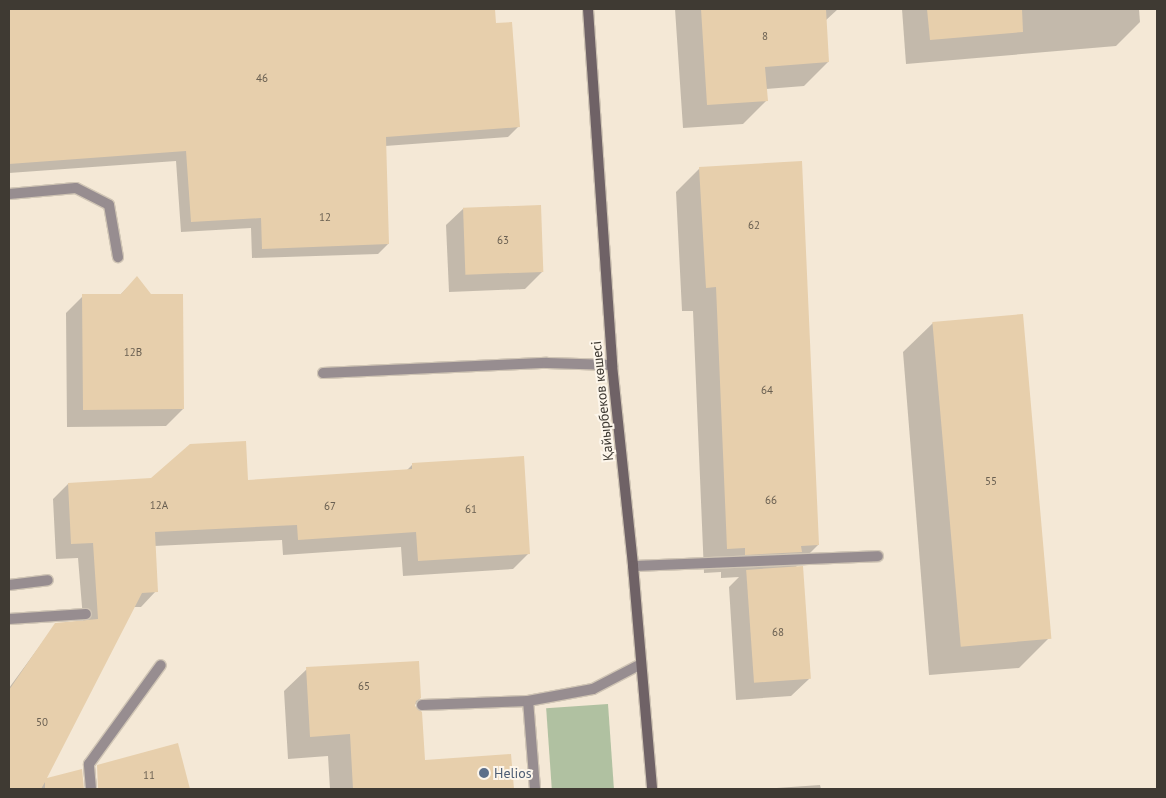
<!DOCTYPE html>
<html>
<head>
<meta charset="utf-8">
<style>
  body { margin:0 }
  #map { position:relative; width:1166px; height:798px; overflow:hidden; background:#f4e8d6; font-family:"PT Sans",sans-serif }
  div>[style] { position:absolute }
  .green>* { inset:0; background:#b0c1a1; transform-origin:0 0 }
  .shadow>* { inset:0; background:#0003 }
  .building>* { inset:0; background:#e7cfac; transform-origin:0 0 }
  .roads { filter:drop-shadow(1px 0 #d0c5b5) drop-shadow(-1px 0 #d0c5b5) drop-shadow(0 1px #d0c5b5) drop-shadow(0 -1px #d0c5b5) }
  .service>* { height:10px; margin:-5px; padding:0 5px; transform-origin:5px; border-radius:5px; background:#978d90 }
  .secondary>* { height:10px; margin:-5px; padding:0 5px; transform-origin:5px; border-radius:5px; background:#6f6266 }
  .dots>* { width:14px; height:14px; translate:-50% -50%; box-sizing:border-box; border:2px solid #fdf6eb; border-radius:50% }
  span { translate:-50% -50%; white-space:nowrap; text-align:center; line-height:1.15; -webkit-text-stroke:4px #fdf6eb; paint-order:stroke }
  .number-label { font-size:11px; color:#695f51 }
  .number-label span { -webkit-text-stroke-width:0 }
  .street-label { font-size:14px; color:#3f3a33 }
  .service-label { font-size:14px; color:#4e5e75 }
  .left { translate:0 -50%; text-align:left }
  .frame { position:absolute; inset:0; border:10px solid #3f3a33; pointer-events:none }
</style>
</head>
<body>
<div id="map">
  <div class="green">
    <div style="left:608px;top:704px;width:85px;height:62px;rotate:86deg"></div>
  </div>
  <div class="shadow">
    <div style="clip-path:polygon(9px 9px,494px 9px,495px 24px,518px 127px,508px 137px,385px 146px,388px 244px,378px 254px,252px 258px,251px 228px,181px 232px,176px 161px,9px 173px)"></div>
    <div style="clip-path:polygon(675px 9px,838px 9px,825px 21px,828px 62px,804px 86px,766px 89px,767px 100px,743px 124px,683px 128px)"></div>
    <div style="clip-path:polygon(902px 9px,1139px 9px,1140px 22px,1116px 46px,906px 64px)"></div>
    <div style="clip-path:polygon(700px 168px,818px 545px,795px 568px,809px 679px,791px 696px,736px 700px,729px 587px,739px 577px,721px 578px,721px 572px,704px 573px,693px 311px,682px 311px,676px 192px)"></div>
    <div style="clip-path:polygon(464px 208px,542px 272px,525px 289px,449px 292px,446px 225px)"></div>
    <div style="clip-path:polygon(137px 278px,183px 409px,166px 426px,67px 427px,66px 313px,83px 296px,119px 296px)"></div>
    <div style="clip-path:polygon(933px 323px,1048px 639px,1019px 668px,929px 675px,903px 352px)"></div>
    <div style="clip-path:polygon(412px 465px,529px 553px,513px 569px,403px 576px,401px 547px,283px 555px,282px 540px,154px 546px,156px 591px,141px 607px,133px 607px,89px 692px,78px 558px,56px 559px,53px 499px,68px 484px,247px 481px,407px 470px)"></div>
    <div style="clip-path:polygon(47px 636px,44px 780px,60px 776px,61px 789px,9px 789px,9px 688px)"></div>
    <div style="clip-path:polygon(307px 669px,420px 698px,414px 706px,424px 761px,510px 755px,512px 789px,330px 789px,328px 756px,288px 759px,284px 691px)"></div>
    <div style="clip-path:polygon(177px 744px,189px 789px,105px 789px,100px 771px)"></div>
    <div style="clip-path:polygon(820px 785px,821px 789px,762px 789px)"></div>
  </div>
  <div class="building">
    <div style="clip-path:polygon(9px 9px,495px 9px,496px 23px,512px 22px,520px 127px,386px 137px,389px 244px,262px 249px,261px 218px,191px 222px,186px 151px,9px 164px)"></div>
    <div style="clip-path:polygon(701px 9px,826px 9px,829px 62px,765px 67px,768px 101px,707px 105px)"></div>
    <div style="clip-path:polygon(927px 9px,1022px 9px,1023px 32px,930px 40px)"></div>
    <div style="clip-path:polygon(802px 161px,819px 545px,801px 546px,802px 552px,745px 555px,745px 548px,727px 549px,716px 287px,706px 288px,699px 167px)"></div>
    <div style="left:541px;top:205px;width:67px;height:78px;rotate:88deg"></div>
    <div style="clip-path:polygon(137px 276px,151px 294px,183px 294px,184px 409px,83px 410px,82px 294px,121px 294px)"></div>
    <div style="left:1023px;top:314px;width:326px;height:91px;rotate:85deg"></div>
    <div style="clip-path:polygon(246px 441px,248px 480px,412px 469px,412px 463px,524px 456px,530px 554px,418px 561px,416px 532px,298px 540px,297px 525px,155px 532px,158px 592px,142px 593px,47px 778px,82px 769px,84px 789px,45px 789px,45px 782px,41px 789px,9px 789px,9px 690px,55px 623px,98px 619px,93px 543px,71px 544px,68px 483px,151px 478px,190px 444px)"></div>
    <div style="left:803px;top:566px;width:113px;height:57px;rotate:86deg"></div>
    <div style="clip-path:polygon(419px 661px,421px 698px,416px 701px,415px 706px,422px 712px,425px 760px,511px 754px,514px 789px,353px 789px,350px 734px,310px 737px,306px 667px)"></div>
    <div style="clip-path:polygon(178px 743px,190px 789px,98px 789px,97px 765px)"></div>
  </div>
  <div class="roads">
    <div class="service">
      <div style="left:9px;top:194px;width:67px;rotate:-5.1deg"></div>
      <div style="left:76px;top:188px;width:37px;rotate:27deg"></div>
      <div style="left:109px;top:205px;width:53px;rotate:80.2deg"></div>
      <div style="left:323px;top:373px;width:224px;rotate:-2.6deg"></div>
      <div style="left:547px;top:363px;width:65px;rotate:1.8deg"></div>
      <div style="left:633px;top:566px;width:245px;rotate:-2.3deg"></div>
      <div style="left:9px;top:585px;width:39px;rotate:-7deg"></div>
      <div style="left:9px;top:619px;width:77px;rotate:-3.7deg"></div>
      <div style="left:422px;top:705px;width:106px;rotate:-2.2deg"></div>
      <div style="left:91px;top:789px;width:25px;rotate:-95deg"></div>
      <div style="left:89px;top:764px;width:122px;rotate:-54deg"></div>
      <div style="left:535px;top:789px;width:88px;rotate:-94.5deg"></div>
      <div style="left:528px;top:701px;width:66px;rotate:-10.5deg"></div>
      <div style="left:593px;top:689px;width:54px;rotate:-27.5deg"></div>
    </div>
    <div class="secondary">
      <div style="left:588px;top:9px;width:357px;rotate:86.1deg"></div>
      <div style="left:612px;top:365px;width:202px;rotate:84deg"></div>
      <div style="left:633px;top:566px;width:224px;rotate:85.1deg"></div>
    </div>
  </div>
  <div class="dots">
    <div style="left:484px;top:773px;background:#5c6f8a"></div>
  </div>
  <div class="number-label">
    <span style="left:765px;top:36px">8</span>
    <span style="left:262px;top:78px">46</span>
    <span style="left:325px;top:217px">12</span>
    <span style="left:754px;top:225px">62</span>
    <span style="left:503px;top:240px">63</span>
    <span style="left:133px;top:352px">12В</span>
    <span style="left:767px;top:390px">64</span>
    <span style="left:991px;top:481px">55</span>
    <span style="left:771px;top:500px">66</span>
    <span style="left:159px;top:505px">12А</span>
    <span style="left:330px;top:506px">67</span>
    <span style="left:471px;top:509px">61</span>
    <span style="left:778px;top:632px">68</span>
    <span style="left:364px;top:686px">65</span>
    <span style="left:42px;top:722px">50</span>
    <span style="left:149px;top:775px">11</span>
  </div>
  <div class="street-label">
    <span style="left:602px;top:401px;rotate:-96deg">Қайырбеков көшесі</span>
  </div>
  <div class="service-label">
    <span class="left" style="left:494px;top:773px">Helios</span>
  </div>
  <div class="frame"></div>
</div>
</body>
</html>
